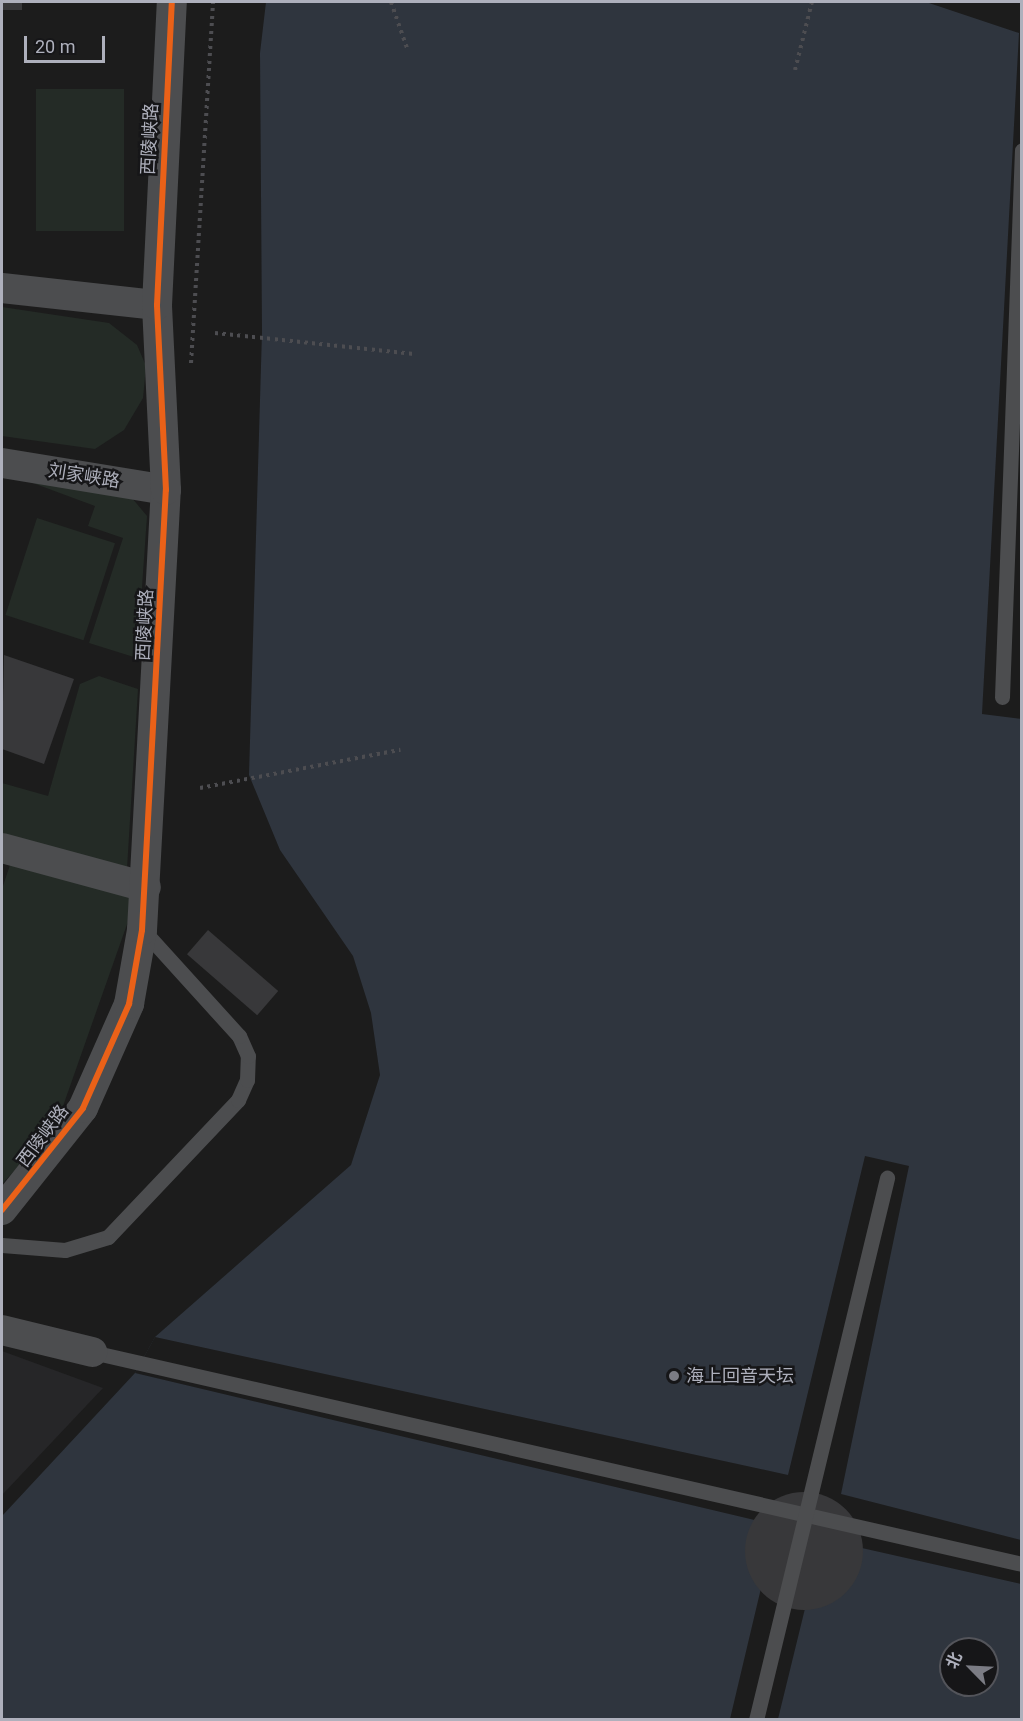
<!DOCTYPE html>
<html>
<head>
<meta charset="utf-8">
<style>
  body { margin:0 }
  #map { position:relative; width:1023px; height:1721px; overflow:hidden; background:#1c1c1c; font-family:Roboto,"Noto Sans SC",sans-serif }
  div>[style] { position:absolute }
  .built>* { inset:0; background:#262628 }
  .green>* { inset:0; background:#242b26; transform-origin:0 0 }
  .water>* { inset:0; background:#2f353e }
  .pier>* { inset:0; background:#1c1c1c }
  .building>* { inset:0; background:#38383a; transform-origin:0 0 }
  .round { border-radius:50% }
  .path>* { height:4px; margin-top:-2px; transform-origin:0; background:repeating-linear-gradient(90deg,#4d4d51 0 3px,transparent 0 7.5px) }
  .service>* { height:15px; margin:-7.5px; padding:0 7.5px; transform-origin:7.5px; border-radius:7.5px; background:#4c4d4f }
  .minor>* { height:30px; margin:-15px; padding:0 15px; transform-origin:15px; border-radius:15px; background:#4c4d4f }
  .cycleway>* { height:6px; margin:-3px; padding:0 3px; transform-origin:3px; border-radius:3px; background:#ea6118 }
  .dots>* { width:16px; height:16px; translate:-50% -50%; box-sizing:border-box; border:3px solid #161618; border-radius:50% }
  span { translate:-50% -50%; white-space:nowrap; text-align:center; line-height:1.15; -webkit-text-stroke:5px #161618; paint-order:stroke }
  .street-label { font-size:18px; color:#aeb0bc }
  .poi-label { font-size:18px; color:#aeb0bc }
  .left { translate:0 -50%; text-align:left }
  .frame { position:absolute; inset:0; border:3px solid #aeb0bc; pointer-events:none }
  .north { position:absolute; left:939px; top:1637px; width:60px; height:60px; box-sizing:border-box; background:#161618; border:2px solid #53545a; border-radius:50%; rotate:294deg; font-size:16px; font-weight:700; line-height:24px; text-align:center; color:#aeb0bc }
  .north::after { content:''; display:block; margin:auto; width:21px; height:27px; background:#7b7c84; clip-path:polygon(50% 0,100% 100%,50% 72%,0 100%) }
  .scale { position:absolute; left:24px; top:36px; width:81px; height:27px; box-sizing:border-box; border:3px solid #aeb0bc; border-top:0; padding-left:8px; font-size:18px; line-height:21px; white-space:nowrap; color:#aeb0bc; -webkit-text-stroke:4px #161618; paint-order:stroke }
</style>
</head>
<body>
<div id="map">
  <div class="built">
    <div style="clip-path:polygon(2px 1351px,103px 1388px,2px 1495px)"></div>
  </div>
  <div class="green">
    <div style="left:36px;top:89px;width:88px;height:142px"></div>
    <div style="clip-path:polygon(2px 307px,109px 323px,137px 345px,146px 366px,143px 398px,124px 430px,95px 449px,2px 436px)"></div>
    <div style="clip-path:polygon(22px 479px,132px 498px,147px 516px,137px 658px,89px 643px,123px 538px,88px 526px,95px 506px)"></div>
    <div style="left:37px;top:518px;width:82px;height:102px;rotate:18deg"></div>
    <div style="clip-path:polygon(99px 676px,138px 689px,127px 869px,2px 834px,2px 783px,48px 796px,80px 684px)"></div>
    <div style="clip-path:polygon(15px 850px,138px 893px,56px 1126px,2px 1184px,2px 889px)"></div>
  </div>
  <div class="water">
    <div style="clip-path:polygon(evenodd,266px 2px,926px 2px,1019px 33px,982px 714px,1022px 719px,1021px 1719px,2px 1719px,2px 1516px,135px 1373px,155px 1337px,351px 1165px,380px 1075px,371px 1013px,353px 956px,280px 850px,249px 775px,262px 332px,260px 53px,266px 2px,951px 1649px,987px 1649px,987px 1685px,951px 1685px,951px 1649px)"></div>
  </div>
  <div class="pier">
    <div style="clip-path:polygon(865px 1156px,909px 1166px,841px 1494px,1021px 1540px,1021px 1584px,822px 1539px,778px 1719px,730px 1719px,776px 1525px,135px 1373px,155px 1337px,788px 1475px)"></div>
  </div>
  <div class="building">
    <div style="left:2px;top:2px;width:20px;height:8px"></div>
    <div style="clip-path:polygon(4px 655px,74px 679px,44px 764px,2px 749px)"></div>
    <div style="left:208px;top:930px;width:93px;height:32px;rotate:41deg"></div>
    <div class="round" style="left:745px;top:1492px;width:118px;height:118px"></div>
  </div>
  <div class="path">
    <div style="left:391px;top:2px;width:52px;rotate:70.9deg"></div>
    <div style="left:795px;top:70px;width:70px;rotate:-76deg"></div>
    <div style="left:215px;top:333px;width:200px;rotate:6deg"></div>
    <div style="left:191px;top:363px;width:362px;rotate:-86.5deg"></div>
    <div style="left:200px;top:788px;width:204px;rotate:-10.8deg"></div>
  </div>
  <div class="service">
    <div style="left:1002px;top:697px;width:547px;rotate:-87.91deg"></div>
    <div style="left:2px;top:1245px;width:63px;rotate:4.5deg"></div>
    <div style="left:65px;top:1250px;width:45px;rotate:-16.8deg"></div>
    <div style="left:108px;top:1237px;width:189px;rotate:-46.5deg"></div>
    <div style="left:238px;top:1100px;width:22px;rotate:-66deg"></div>
    <div style="left:247px;top:1080px;width:24px;rotate:-88deg"></div>
    <div style="left:248px;top:1056px;width:22px;rotate:-114deg"></div>
    <div style="left:239px;top:1036px;width:143px;rotate:-132.2deg"></div>
    <div style="left:92px;top:1352px;width:954px;rotate:12.84deg"></div>
    <div style="left:756px;top:1720px;width:558px;rotate:-76.41deg"></div>
  </div>
  <div class="minor">
    <div style="left:2px;top:288px;width:156px;rotate:6.3deg"></div>
    <div style="left:2px;top:463px;width:166px;rotate:9.3deg"></div>
    <div style="left:2px;top:848px;width:149px;rotate:15.2deg"></div>
    <div style="left:2px;top:1210px;width:130px;rotate:-51.5deg"></div>
    <div style="left:83px;top:1108px;width:114px;rotate:-66.1deg"></div>
    <div style="left:129px;top:1004px;width:75px;rotate:-80deg"></div>
    <div style="left:142px;top:930px;width:441px;rotate:-86.9deg"></div>
    <div style="left:166px;top:490px;width:185px;rotate:-92.8deg"></div>
    <div style="left:157px;top:305px;width:303px;rotate:-87.2deg"></div>
    <div style="left:2px;top:1330px;width:93px;rotate:13.7deg"></div>
  </div>
  <div class="cycleway">
    <div style="left:2px;top:1210px;width:130px;rotate:-51.5deg"></div>
    <div style="left:83px;top:1108px;width:114px;rotate:-66.1deg"></div>
    <div style="left:129px;top:1004px;width:75px;rotate:-80deg"></div>
    <div style="left:142px;top:930px;width:441px;rotate:-86.9deg"></div>
    <div style="left:166px;top:490px;width:185px;rotate:-92.8deg"></div>
    <div style="left:157px;top:305px;width:303px;rotate:-87.2deg"></div>
  </div>
  <div class="dots">
    <div style="left:674px;top:1376px;background:#7b7c84"></div>
  </div>
  <div class="street-label">
    <span style="left:150px;top:139px;rotate:-87deg">西陵峡路</span>
    <span style="left:84px;top:476px;rotate:9deg">刘家峡路</span>
    <span style="left:145px;top:625px;rotate:-87deg">西陵峡路</span>
    <span style="left:43px;top:1136px;rotate:-53deg">西陵峡路</span>
  </div>
  <div class="poi-label">
    <span class="left" style="left:686px;top:1376px">海上回音天坛</span>
  </div>
  <div class="frame"></div>
  <div class="north">北</div>
  <div class="scale">20 m</div>
</div>
</body>
</html>
